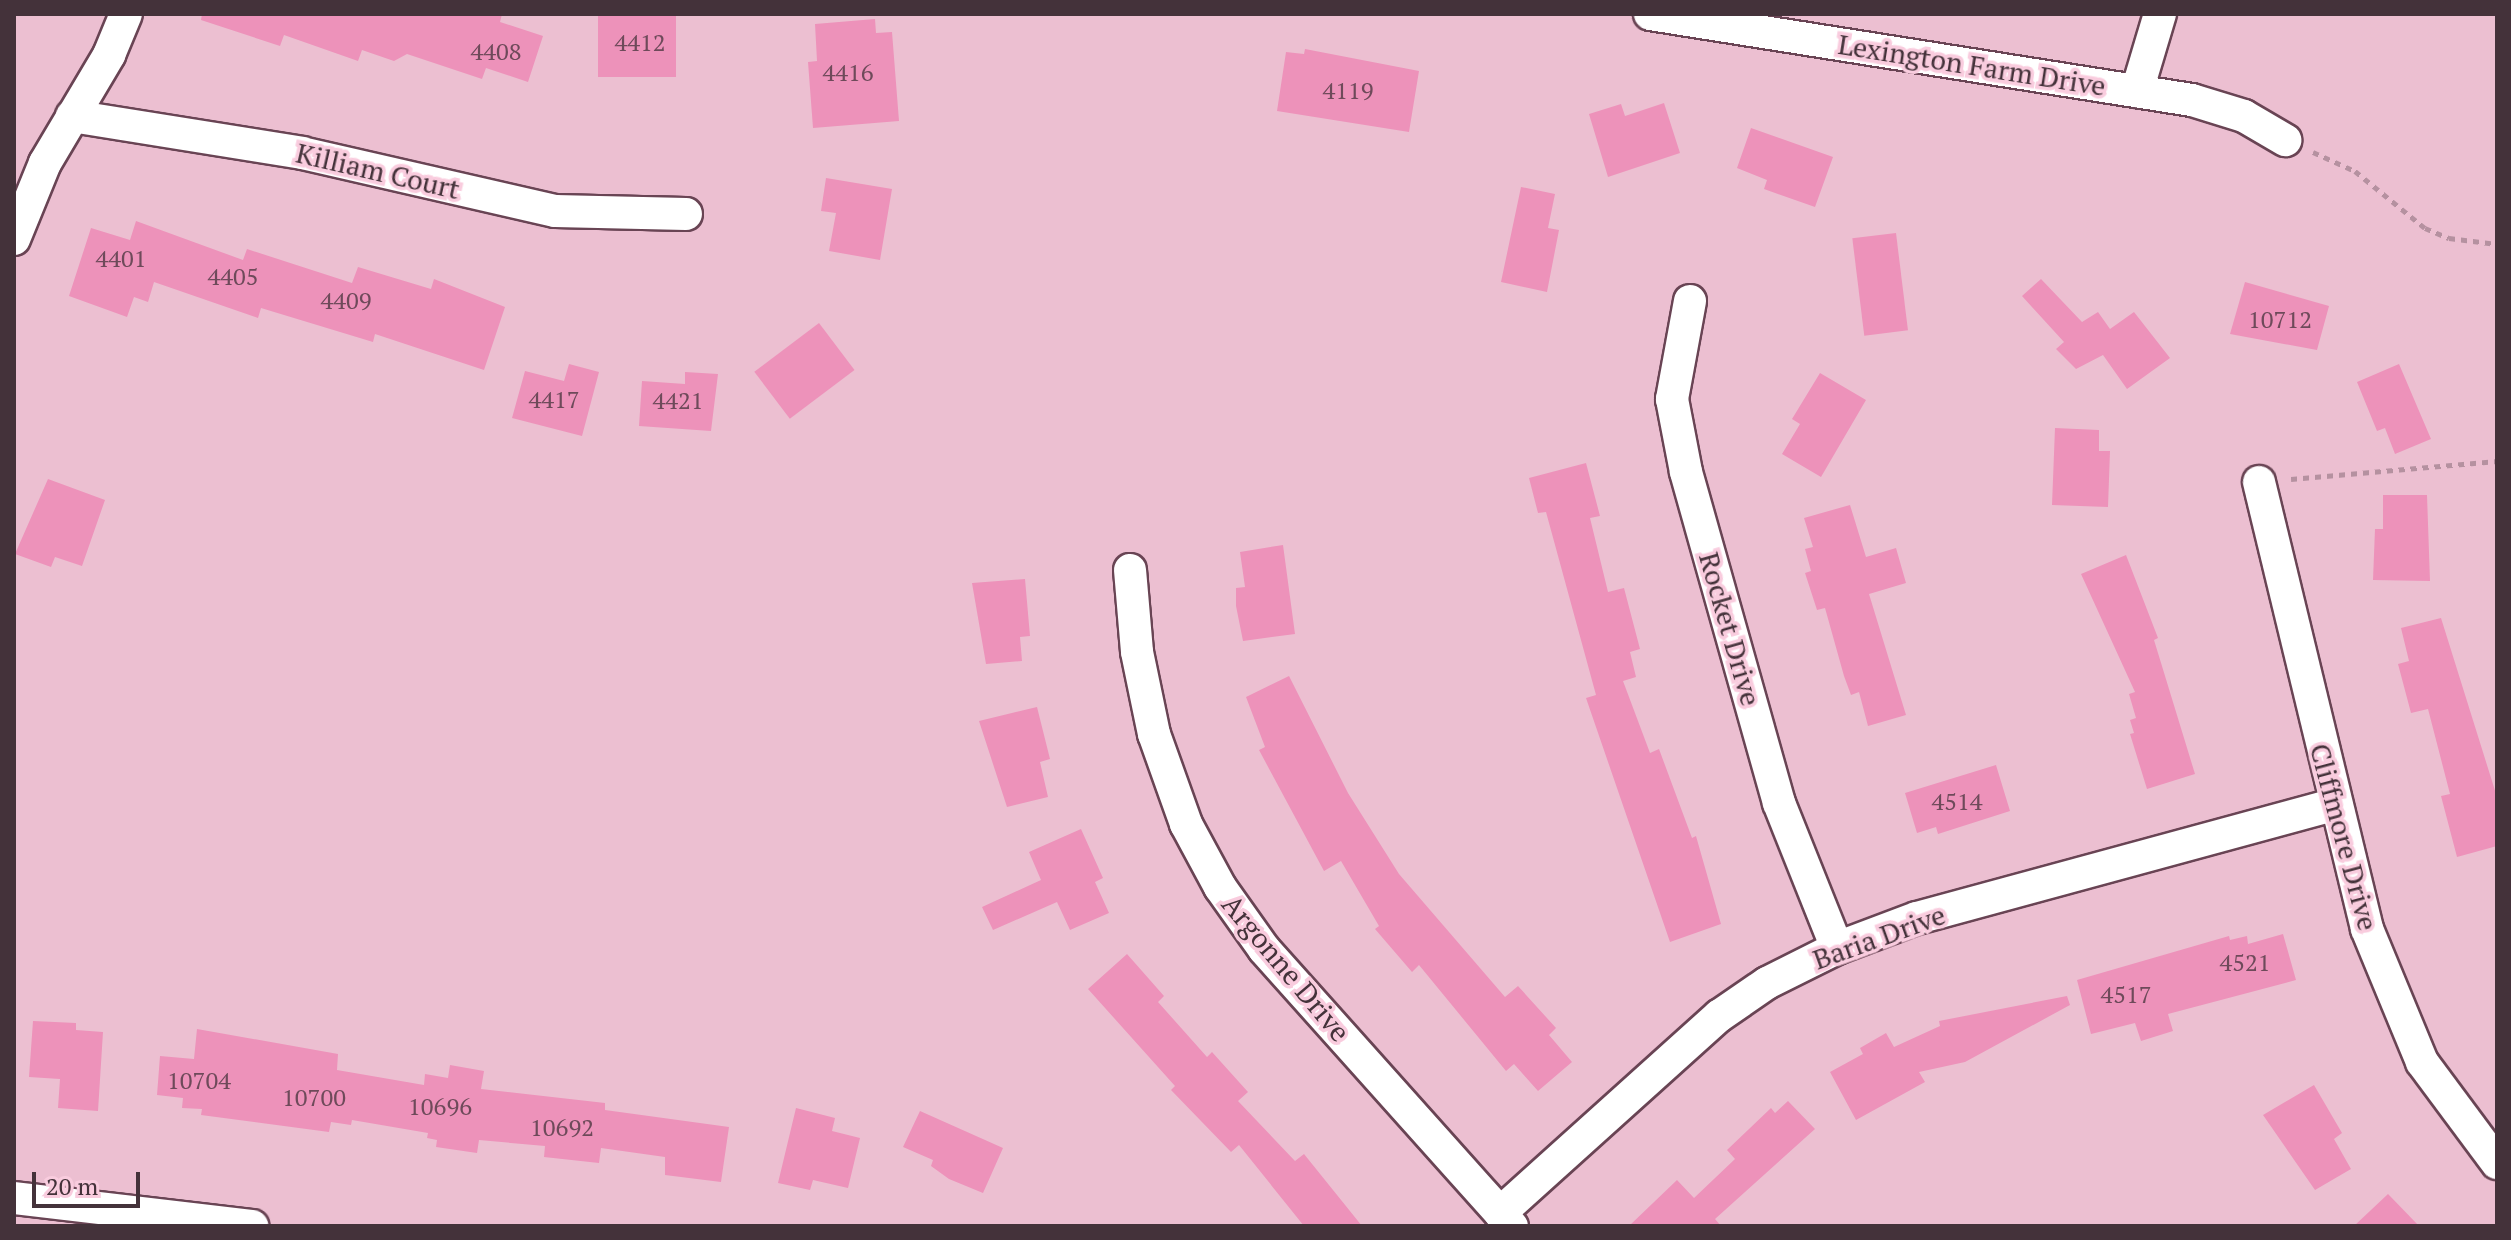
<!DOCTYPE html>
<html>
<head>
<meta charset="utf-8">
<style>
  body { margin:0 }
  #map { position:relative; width:2511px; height:1240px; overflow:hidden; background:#ecbfd1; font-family:"PT Serif",serif }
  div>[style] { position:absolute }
  .building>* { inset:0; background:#ed92ba; transform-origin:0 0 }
  .path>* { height:5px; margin-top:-2.5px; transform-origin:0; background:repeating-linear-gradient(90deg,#b591a0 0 6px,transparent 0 12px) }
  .roads { filter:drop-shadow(2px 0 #694454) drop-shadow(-2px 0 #694454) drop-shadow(0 2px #694454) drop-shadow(0 -2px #694454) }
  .street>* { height:32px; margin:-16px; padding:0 16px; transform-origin:16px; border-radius:16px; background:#fff }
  span { translate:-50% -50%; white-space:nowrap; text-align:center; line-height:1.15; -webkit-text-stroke:7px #f9ccde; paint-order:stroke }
  .number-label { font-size:24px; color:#6e4a5a }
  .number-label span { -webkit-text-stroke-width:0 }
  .street-label { font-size:28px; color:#44323a }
  .frame { position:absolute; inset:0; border:16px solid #44323a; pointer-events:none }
  .scale { position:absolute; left:32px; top:1172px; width:108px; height:36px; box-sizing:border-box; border:4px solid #44323a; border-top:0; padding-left:10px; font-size:24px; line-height:28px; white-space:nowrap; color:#44323a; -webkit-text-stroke:6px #f9ccde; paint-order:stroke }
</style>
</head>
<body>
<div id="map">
  <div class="building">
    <div style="clip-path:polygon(202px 14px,502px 14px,500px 22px,543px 36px,528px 82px,486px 68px,482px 79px,407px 54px,394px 61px,362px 50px,358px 61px,284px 35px,280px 46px,201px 20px)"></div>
    <div style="left:598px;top:14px;width:78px;height:63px"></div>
    <div style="clip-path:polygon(875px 19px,876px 33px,892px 32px,899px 121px,813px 128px,808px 62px,817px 61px,815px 24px)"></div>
    <div style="clip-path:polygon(1305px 49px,1419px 71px,1409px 132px,1277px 111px,1286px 52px,1304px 54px)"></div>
    <div style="clip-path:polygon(1664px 103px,1680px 153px,1608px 177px,1589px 114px,1621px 104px,1625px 116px)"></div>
    <div style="clip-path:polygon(1751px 128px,1833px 157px,1815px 207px,1764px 189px,1767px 180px,1737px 168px)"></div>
    <div style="clip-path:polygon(826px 178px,892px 189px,880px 260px,829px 251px,836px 213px,821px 211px)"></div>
    <div style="clip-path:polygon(1521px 187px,1555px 194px,1548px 228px,1559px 230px,1547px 292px,1501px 282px)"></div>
    <div style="clip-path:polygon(136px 221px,243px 260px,247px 249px,352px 283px,358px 267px,431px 289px,434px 279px,505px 307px,484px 370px,375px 334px,373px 342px,261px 308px,258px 318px,154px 282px,148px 302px,134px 297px,127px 317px,69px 296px,91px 228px,130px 240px)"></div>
    <div style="left:1896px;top:233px;width:98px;height:44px;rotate:83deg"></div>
    <div style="clip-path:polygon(2041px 279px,2082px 322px,2098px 312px,2110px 329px,2134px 312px,2170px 358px,2127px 389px,2103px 355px,2076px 369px,2056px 349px,2064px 342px,2022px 296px)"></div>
    <div style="clip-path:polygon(2245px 282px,2329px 306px,2317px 350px,2230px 334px)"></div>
    <div style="left:819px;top:323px;width:59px;height:81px;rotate:53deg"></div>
    <div style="clip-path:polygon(569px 364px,599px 372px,582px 436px,512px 418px,525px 371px,564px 381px)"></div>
    <div style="clip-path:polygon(2399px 364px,2431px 439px,2395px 454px,2385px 428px,2377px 431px,2357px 382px)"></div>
    <div style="clip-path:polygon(685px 372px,718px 374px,711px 431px,639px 426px,642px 381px,685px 384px)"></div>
    <div style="clip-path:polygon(1820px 373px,1866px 400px,1821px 477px,1782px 454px,1800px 424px,1792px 419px)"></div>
    <div style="clip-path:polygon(2055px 428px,2099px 430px,2099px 451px,2110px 451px,2108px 507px,2052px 505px)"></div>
    <div style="clip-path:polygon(1586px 463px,1600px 516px,1590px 518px,1608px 592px,1624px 588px,1640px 649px,1630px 652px,1636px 677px,1623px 681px,1650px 753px,1659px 749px,1692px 838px,1696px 836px,1721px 924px,1670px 942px,1586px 698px,1596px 695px,1546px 512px,1538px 513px,1529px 478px)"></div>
    <div style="clip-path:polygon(48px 479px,105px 500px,82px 566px,55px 557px,51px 567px,15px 554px)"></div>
    <div style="clip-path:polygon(2383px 495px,2427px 495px,2430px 581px,2373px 580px,2375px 529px,2383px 529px)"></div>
    <div style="clip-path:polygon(1850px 505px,1866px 557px,1896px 548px,1906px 583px,1869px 594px,1906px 715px,1868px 726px,1859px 692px,1851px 695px,1844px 676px,1825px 608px,1817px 610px,1805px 573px,1811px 571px,1805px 549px,1813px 547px,1804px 518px)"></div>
    <div style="clip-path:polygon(1283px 545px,1295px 634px,1243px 641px,1236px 606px,1236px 588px,1245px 587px,1240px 552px)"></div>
    <div style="clip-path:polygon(2126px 555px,2158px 638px,2154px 640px,2195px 774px,2147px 789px,2130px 734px,2134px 733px,2130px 720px,2136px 718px,2129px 694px,2135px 692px,2081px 574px)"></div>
    <div style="clip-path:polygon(1025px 579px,1030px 636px,1020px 637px,1022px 661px,986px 664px,972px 583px)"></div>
    <div style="clip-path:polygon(2441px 618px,2497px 797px,2497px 846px,2457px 857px,2441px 796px,2450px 794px,2428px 709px,2411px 713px,2398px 664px,2409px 661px,2401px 628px)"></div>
    <div style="clip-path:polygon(1289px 676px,1348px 793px,1399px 874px,1505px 997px,1518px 986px,1556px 1028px,1549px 1035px,1572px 1062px,1538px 1091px,1514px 1064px,1506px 1071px,1419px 965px,1412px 972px,1375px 929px,1379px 926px,1341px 861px,1324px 871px,1259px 750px,1265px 747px,1246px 697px)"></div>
    <div style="clip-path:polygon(1037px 707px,1050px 759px,1040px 762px,1048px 797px,1007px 807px,979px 721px)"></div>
    <div style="clip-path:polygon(1996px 765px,2010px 811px,1938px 834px,1936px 827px,1917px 833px,1905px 793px)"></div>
    <div style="clip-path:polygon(1081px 829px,1103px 878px,1095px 882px,1109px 913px,1070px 930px,1057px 902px,993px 930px,982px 907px,1041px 880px,1029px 852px)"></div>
    <div style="clip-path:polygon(2283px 934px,2296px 980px,2168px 1014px,2173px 1031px,2141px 1041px,2135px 1023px,2091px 1034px,2077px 980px,2229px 936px,2230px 940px,2247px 936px,2248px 944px)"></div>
    <div style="clip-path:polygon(1127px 954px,1164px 996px,1158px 1002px,1207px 1057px,1212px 1052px,1248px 1092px,1238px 1101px,1295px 1161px,1304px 1154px,1362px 1226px,1304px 1226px,1239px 1145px,1231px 1152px,1171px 1090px,1175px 1086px,1088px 989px)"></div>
    <div style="clip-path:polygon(2067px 996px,2070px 1005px,1965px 1062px,1919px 1072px,1925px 1082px,1856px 1120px,1830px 1072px,1863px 1054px,1860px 1048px,1886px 1033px,1894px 1047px,1940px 1026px,1939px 1021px)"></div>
    <div style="clip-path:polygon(33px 1021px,76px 1023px,76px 1030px,103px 1032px,98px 1111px,58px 1108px,60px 1079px,29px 1077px)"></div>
    <div style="clip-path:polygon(197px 1029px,338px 1054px,337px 1070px,424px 1085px,425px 1074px,448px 1078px,450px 1065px,484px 1071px,481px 1089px,605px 1103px,605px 1110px,729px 1127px,721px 1182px,665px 1175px,665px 1157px,601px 1148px,599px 1163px,544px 1157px,545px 1146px,479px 1140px,477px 1153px,436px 1147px,437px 1140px,427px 1138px,428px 1133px,352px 1120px,351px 1125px,331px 1122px,329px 1132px,201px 1115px,202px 1109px,182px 1108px,183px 1098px,157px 1095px,160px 1056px,194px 1059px)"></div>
    <div style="clip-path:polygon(2314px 1085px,2342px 1133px,2334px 1139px,2351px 1169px,2315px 1190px,2263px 1115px)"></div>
    <div style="clip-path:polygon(1788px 1101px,1815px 1129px,1715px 1219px,1721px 1226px,1629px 1226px,1677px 1180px,1694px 1198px,1735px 1159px,1727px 1150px,1771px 1108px,1775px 1113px)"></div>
    <div style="clip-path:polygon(796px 1108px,835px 1118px,832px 1131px,860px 1138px,848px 1188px,813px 1180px,810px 1190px,778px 1183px)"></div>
    <div style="clip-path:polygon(920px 1111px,1003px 1148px,983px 1193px,949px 1179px,931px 1166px,933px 1160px,903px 1147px)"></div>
    <div style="clip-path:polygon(2388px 1194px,2419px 1226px,2354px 1226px)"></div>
  </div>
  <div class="path">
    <div style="left:2313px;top:152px;width:46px;rotate:24.3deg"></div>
    <div style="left:2355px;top:171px;width:90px;rotate:39.2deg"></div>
    <div style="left:2425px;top:228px;width:26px;rotate:23deg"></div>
    <div style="left:2449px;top:238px;width:48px;rotate:7.1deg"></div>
    <div style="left:2291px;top:479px;width:207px;rotate:-5deg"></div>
  </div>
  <div class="roads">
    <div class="street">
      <div style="left:1650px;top:14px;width:549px;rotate:9.02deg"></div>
      <div style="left:2192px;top:100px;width:54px;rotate:17.1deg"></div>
      <div style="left:2244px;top:116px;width:48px;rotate:30.3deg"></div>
      <div style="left:2137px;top:91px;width:80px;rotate:-73.4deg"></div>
      <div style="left:72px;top:116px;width:233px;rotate:9.1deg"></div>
      <div style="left:302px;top:153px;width:260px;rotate:12.9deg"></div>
      <div style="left:555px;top:211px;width:131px;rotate:1.3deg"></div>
      <div style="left:14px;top:239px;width:82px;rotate:-67.8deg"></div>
      <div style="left:45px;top:163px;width:126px;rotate:-59.3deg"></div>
      <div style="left:109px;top:55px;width:44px;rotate:-67.5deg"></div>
      <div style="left:1690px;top:301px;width:100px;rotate:100.4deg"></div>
      <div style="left:1672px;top:399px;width:74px;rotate:79.1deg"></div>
      <div style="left:1686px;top:472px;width:344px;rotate:74.3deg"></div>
      <div style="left:1779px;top:803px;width:156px;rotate:68.2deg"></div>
      <div style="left:2259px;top:482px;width:460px;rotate:76.4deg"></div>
      <div style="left:2367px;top:929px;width:144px;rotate:67.5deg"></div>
      <div style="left:2422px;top:1062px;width:126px;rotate:53.4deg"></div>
      <div style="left:1130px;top:570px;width:82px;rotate:85.1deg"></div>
      <div style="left:1137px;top:652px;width:84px;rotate:78.3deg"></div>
      <div style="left:1154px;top:734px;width:96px;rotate:70.4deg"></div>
      <div style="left:1186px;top:824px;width:72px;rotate:61.6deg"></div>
      <div style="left:1220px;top:887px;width:76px;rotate:54.6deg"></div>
      <div style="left:1264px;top:949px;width:372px;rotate:48.2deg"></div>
      <div style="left:14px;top:1198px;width:240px;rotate:6.7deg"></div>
      <div style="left:1500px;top:1213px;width:295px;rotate:-42deg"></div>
      <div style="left:1719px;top:1016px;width:58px;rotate:-34.5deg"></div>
      <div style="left:1767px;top:983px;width:78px;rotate:-26.6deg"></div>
      <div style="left:1837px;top:948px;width:85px;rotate:-20.6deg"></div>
      <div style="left:1917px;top:918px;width:432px;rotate:-15.2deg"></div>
    </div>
  </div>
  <div class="number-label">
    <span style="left:640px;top:43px">4412</span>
    <span style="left:496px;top:52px">4408</span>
    <span style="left:848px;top:73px">4416</span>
    <span style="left:1348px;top:91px">4119</span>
    <span style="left:121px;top:259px">4401</span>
    <span style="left:233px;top:277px">4405</span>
    <span style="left:346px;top:301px">4409</span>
    <span style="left:2280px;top:320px">10712</span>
    <span style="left:554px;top:400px">4417</span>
    <span style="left:678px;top:401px">4421</span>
    <span style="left:1957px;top:802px">4514</span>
    <span style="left:2245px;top:963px">4521</span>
    <span style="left:2126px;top:995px">4517</span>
    <span style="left:199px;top:1081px">10704</span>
    <span style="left:314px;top:1098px">10700</span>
    <span style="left:440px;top:1107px">10696</span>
    <span style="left:562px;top:1128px">10692</span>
  </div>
  <div class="street-label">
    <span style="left:1972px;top:65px;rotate:9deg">Lexington Farm Drive</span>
    <span style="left:378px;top:171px;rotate:13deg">Killiam Court</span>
    <span style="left:1730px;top:629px;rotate:74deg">Rocket Drive</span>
    <span style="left:2344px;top:837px;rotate:75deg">Cliffmore Drive</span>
    <span style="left:1879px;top:937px;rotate:-20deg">Baria Drive</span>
    <span style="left:1286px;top:968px;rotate:50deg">Argonne Drive</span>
  </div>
  <div class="frame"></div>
  <div class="scale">20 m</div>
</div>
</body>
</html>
